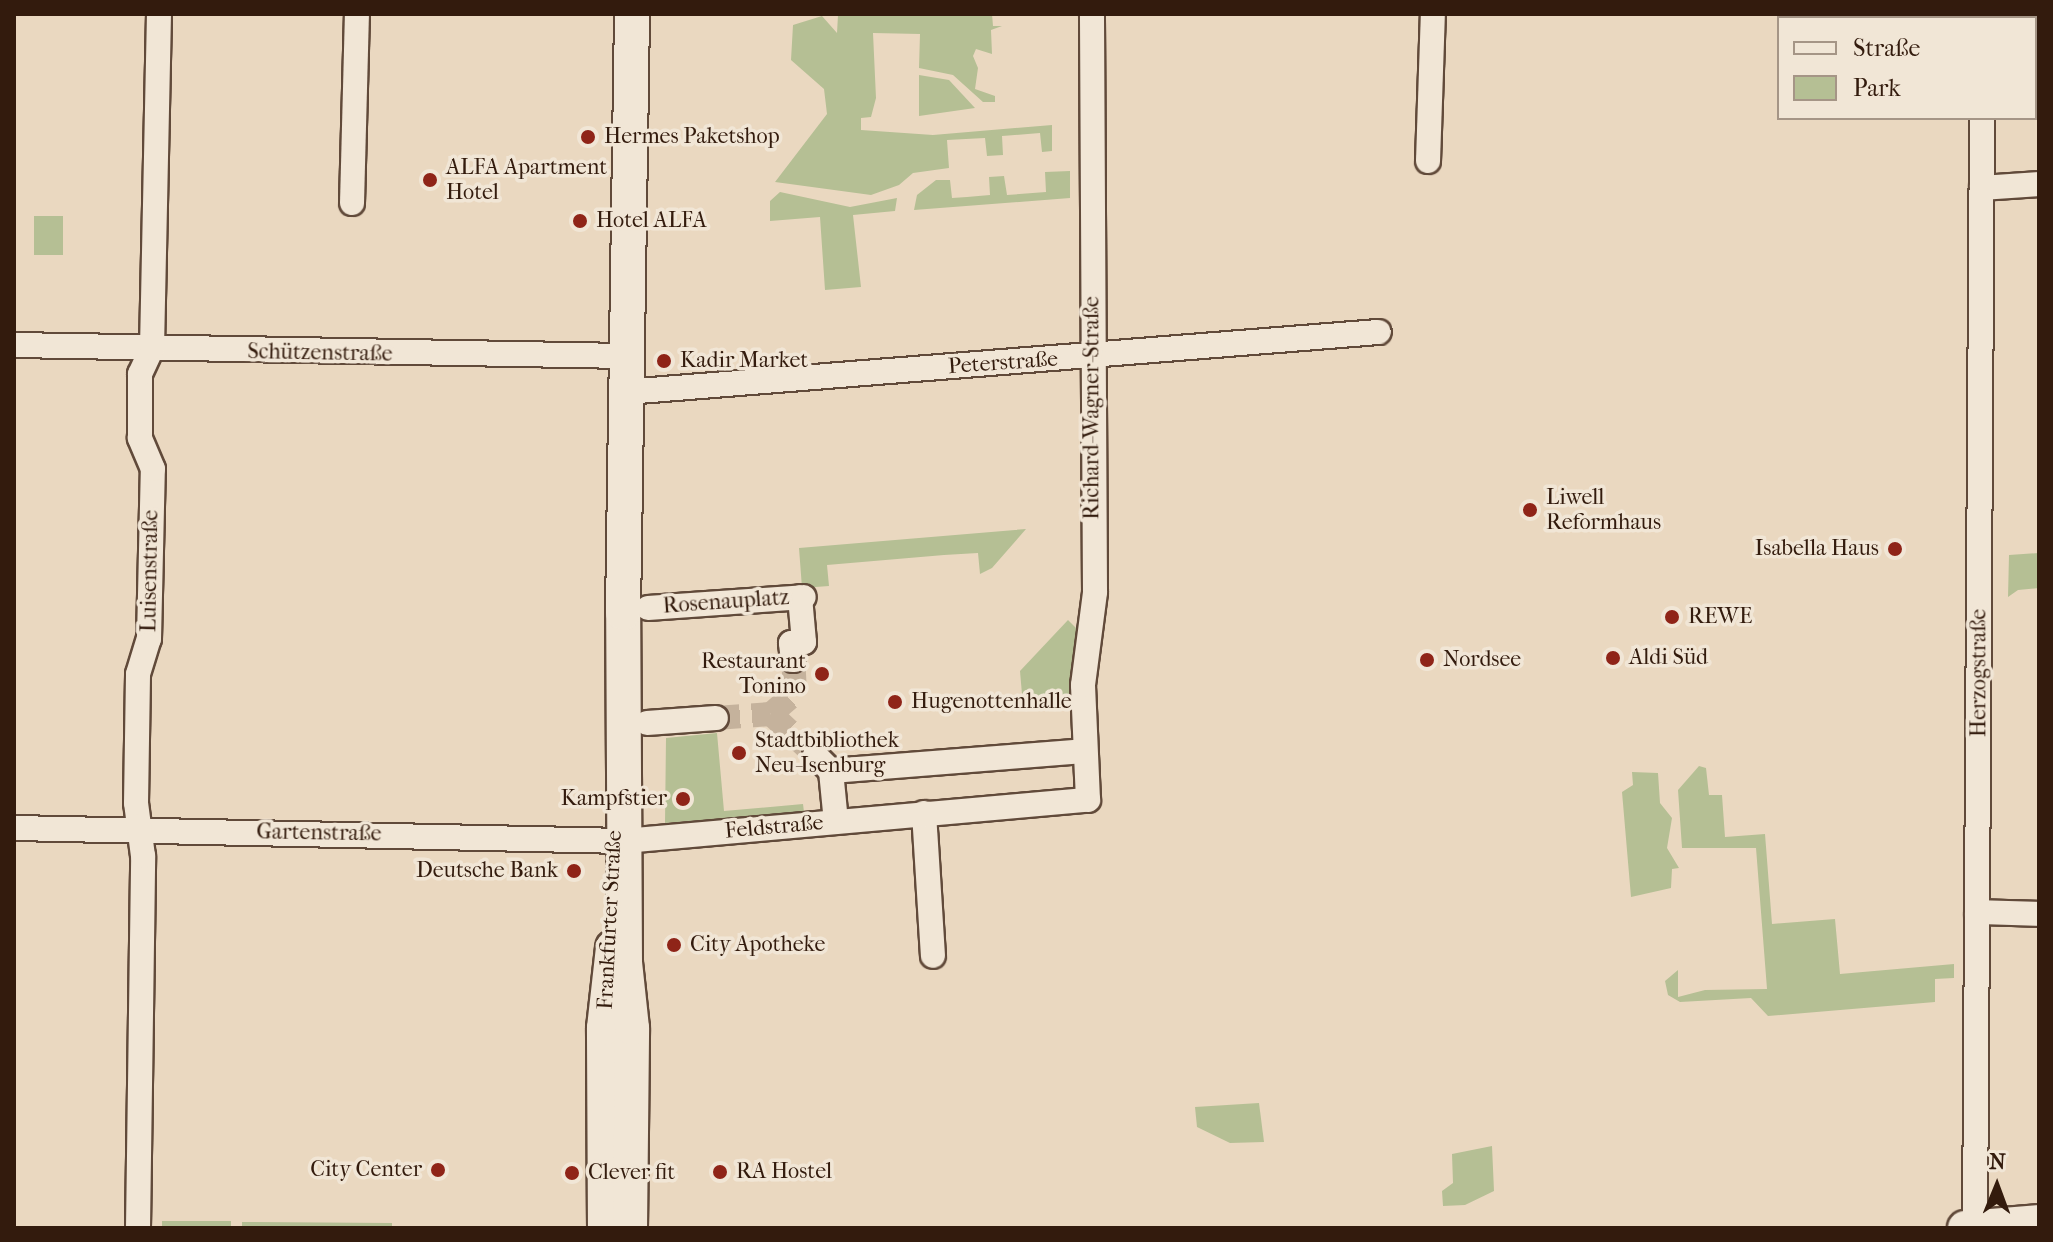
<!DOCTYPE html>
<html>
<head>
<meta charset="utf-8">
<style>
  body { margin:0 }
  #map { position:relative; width:2053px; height:1242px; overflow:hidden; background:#ead8c0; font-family:"IM FELL French Canon",serif }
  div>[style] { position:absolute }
  .green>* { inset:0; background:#b5bf94; transform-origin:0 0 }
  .street-tunnel>* { height:24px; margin-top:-12px; transform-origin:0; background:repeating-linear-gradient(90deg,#c5b29c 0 24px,transparent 0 36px) }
  .roads { filter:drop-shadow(2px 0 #614a3a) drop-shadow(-2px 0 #614a3a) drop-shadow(0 2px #614a3a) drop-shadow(0 -2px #614a3a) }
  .street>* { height:24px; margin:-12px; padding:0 12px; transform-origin:12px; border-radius:12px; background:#f1e6d6 }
  .secondary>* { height:34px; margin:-17px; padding:0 17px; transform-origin:17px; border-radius:17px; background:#f1e6d6 }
  .dots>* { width:22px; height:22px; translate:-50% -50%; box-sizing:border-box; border:4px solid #f1e6d6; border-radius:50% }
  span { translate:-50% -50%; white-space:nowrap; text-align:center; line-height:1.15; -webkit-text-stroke:7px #f1e6d6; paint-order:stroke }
  .poi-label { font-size:22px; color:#331b0d }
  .left { translate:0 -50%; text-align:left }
  .right { translate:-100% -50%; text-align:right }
  .street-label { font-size:22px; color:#331b0d }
  .frame { position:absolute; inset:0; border:16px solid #331b0d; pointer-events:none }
  .legend { position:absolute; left:1777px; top:16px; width:260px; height:104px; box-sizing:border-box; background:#f1e6d6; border:2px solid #a59586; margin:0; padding:10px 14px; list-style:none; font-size:24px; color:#331b0d }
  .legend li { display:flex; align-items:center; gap:16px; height:40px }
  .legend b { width:40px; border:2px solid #a59586 }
  .north { position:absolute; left:1957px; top:1146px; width:80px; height:80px; -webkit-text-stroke:6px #f1e6d6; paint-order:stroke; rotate:1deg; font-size:22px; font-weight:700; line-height:32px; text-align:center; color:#331b0d }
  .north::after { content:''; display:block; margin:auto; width:28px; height:36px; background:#331b0d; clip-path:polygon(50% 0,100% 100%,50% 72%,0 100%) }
</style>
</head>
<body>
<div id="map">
  <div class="green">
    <div style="clip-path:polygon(850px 14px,992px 14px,993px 26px,1002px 26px,991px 30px,992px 54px,976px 49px,973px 56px,978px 68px,975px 89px,995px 96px,995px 102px,983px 102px,953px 75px,919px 68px,920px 34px,873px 33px,876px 98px,871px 117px,861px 118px,861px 130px,933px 135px,1052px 125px,1052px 151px,1042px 152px,1040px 133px,1002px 136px,1003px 155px,987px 156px,985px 138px,947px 140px,949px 168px,913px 173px,899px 185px,871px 195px,775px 182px,827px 114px,824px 89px,791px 60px,793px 25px,822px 16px,837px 33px,838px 15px)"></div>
    <div style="left:2039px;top:38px;width:78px;height:4px;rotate:90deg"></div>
    <div style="clip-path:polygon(919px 75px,949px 80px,975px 108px,919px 116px)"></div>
    <div style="clip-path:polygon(1070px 171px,1070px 198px,914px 210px,917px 195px,936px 180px,950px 180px,952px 198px,967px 197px,990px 195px,989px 177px,1004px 176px,1007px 195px,1046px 192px,1045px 172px)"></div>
    <div style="clip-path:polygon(780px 192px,850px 207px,897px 198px,895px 211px,853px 215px,861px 287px,825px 290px,820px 217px,770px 221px,770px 201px)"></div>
    <div style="left:34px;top:216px;width:29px;height:39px"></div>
    <div style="clip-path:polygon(1026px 529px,992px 568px,980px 574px,978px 553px,944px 555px,827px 565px,829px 586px,802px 588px,799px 548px)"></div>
    <div style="clip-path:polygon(2039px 553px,2039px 588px,2018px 590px,2008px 597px,2009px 555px)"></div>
    <div style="clip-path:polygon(1068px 620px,1079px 631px,1075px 702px,1023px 706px,1020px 671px)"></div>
    <div style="clip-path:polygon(717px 733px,724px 811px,803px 804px,804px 812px,665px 823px,666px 738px)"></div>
    <div style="clip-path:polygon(1699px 766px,1706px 768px,1709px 795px,1722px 795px,1725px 837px,1765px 834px,1772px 924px,1835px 919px,1840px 974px,1954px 964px,1954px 978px,1935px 979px,1935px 1002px,1768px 1016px,1751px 998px,1680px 1002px,1668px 995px,1665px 981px,1678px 970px,1678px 997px,1705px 990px,1767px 989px,1756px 848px,1682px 848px,1678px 790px)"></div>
    <div style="clip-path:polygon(1632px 772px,1658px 773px,1660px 803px,1672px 818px,1667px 848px,1679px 868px,1672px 869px,1671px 888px,1631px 897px,1622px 792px,1633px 785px)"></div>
    <div style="clip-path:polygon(1259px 1103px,1264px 1142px,1230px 1143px,1197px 1127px,1195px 1107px)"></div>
    <div style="clip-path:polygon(1492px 1146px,1494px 1191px,1465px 1205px,1443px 1206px,1442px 1191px,1453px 1183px,1452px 1154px)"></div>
    <div style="left:162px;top:1221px;width:69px;height:7px"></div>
    <div style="clip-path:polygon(242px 1222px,392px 1223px,392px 1228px,242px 1228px)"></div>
  </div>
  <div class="street-tunnel">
    <div style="left:771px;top:714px;width:32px;rotate:-41deg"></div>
    <div style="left:795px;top:693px;width:33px;rotate:-93deg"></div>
    <div style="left:716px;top:718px;width:55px;rotate:-4.2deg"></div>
    <div style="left:771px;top:714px;width:60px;rotate:43deg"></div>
  </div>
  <div class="roads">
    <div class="street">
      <div style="left:1981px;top:14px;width:4px;rotate:90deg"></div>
      <div style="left:1428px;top:161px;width:147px;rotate:-88.1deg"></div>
      <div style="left:1982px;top:188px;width:57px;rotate:-4deg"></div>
      <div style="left:352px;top:203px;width:189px;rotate:-88.5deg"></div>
      <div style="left:14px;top:345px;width:613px;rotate:1.03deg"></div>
      <div style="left:626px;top:392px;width:755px;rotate:-4.56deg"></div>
      <div style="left:648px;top:608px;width:156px;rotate:-4deg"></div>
      <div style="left:793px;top:660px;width:17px;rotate:-97deg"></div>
      <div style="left:791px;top:643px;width:13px;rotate:-4deg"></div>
      <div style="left:804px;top:642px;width:45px;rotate:-95.1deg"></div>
      <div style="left:647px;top:723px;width:69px;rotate:-4.1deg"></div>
      <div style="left:815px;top:755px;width:23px;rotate:45deg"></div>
      <div style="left:831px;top:771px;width:51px;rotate:84.4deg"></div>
      <div style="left:831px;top:771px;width:254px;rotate:-4.5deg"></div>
      <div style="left:924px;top:813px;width:143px;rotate:86.4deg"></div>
      <div style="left:14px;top:828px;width:611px;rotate:1.22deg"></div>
      <div style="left:625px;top:841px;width:465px;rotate:-5.1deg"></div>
      <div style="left:1088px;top:800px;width:115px;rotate:-92.5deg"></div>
      <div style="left:1083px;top:685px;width:94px;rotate:-82.6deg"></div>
      <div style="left:1095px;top:592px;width:578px;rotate:-90.3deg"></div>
      <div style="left:1977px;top:912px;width:62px;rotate:1.8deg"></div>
      <div style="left:138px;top:1228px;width:372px;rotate:-89.2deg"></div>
      <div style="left:143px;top:856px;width:53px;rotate:-97.5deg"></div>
      <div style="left:136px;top:803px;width:129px;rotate:-89.1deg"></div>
      <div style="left:138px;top:674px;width:37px;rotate:-73deg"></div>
      <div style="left:149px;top:639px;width:170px;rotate:-88.7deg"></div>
      <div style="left:153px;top:469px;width:34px;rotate:-113deg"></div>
      <div style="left:140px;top:438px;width:64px;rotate:-90deg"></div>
      <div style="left:140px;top:374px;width:29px;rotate:-65deg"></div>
      <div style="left:152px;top:348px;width:334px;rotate:-88.8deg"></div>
      <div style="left:1975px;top:1228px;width:1110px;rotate:-89.64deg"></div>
    </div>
    <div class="secondary">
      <div style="left:605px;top:1228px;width:200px;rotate:-90.3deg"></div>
      <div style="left:604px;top:1028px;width:81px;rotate:-83.6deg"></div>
      <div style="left:630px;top:1228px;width:200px;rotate:-89.4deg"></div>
      <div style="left:632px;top:1028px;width:65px;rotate:-96.1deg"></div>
      <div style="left:625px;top:963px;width:350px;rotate:-90.3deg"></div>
      <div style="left:623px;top:613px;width:599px;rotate:-89.14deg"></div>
      <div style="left:1965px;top:1228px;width:74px;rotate:-4.6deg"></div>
    </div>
  </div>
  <div class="dots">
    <div style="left:588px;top:137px;background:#8f2418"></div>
    <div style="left:430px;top:180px;background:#8f2418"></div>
    <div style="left:580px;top:221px;background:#8f2418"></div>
    <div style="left:664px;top:361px;background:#8f2418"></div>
    <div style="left:1530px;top:510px;background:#8f2418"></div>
    <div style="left:1895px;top:549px;background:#8f2418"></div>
    <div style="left:1672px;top:617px;background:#8f2418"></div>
    <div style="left:1613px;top:658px;background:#8f2418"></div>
    <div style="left:1427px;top:660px;background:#8f2418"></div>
    <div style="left:822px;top:674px;background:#8f2418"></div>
    <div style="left:895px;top:702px;background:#8f2418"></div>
    <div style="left:739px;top:753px;background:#8f2418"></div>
    <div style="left:683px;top:799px;background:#8f2418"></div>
    <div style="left:574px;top:871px;background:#8f2418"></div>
    <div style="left:674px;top:945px;background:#8f2418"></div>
    <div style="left:438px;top:1170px;background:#8f2418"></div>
    <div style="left:720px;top:1172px;background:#8f2418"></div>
    <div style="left:572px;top:1173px;background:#8f2418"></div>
  </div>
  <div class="poi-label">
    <span class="left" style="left:604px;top:137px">Hermes Paketshop</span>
    <span class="left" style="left:446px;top:180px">ALFA Apartment<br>Hotel</span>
    <span class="left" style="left:596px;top:221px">Hotel ALFA</span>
    <span class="left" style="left:680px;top:361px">Kadir Market</span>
    <span class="left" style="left:1546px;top:510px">Liwell<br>Reformhaus</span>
    <span class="right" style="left:1879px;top:549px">Isabella Haus</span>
    <span class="left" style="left:1688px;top:617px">REWE</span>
    <span class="left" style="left:1629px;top:658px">Aldi Süd</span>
    <span class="left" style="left:1443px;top:660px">Nordsee</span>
    <span class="right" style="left:806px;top:674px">Restaurant<br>Tonino</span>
    <span class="left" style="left:911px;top:702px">Hugenottenhalle</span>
    <span class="left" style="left:755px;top:753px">Stadtbibliothek<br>Neu-Isenburg</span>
    <span class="right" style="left:667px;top:799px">Kampfstier</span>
    <span class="right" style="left:558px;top:871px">Deutsche Bank</span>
    <span class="left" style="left:690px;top:945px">City Apotheke</span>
    <span class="right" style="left:422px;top:1170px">City Center</span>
    <span class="left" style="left:736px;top:1172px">RA Hostel</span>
    <span class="left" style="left:588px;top:1173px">Clever fit</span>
  </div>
  <div class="street-label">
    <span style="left:320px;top:353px;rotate:1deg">Schützenstraße</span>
    <span style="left:1003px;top:363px;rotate:-4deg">Peterstraße</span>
    <span style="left:1092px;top:408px;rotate:-90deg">Richard-Wagner-Straße</span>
    <span style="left:150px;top:571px;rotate:-89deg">Luisenstraße</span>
    <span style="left:726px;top:602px;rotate:-4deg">Rosenauplatz</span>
    <span style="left:1979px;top:673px;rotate:-90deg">Herzogstraße</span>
    <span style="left:774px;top:827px;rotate:-5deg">Feldstraße</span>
    <span style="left:319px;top:833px;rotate:1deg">Gartenstraße</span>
    <span style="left:610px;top:920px;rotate:-87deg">Frankfurter Straße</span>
  </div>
  <div class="frame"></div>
  <ul class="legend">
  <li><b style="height:10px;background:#f1e6d6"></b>Straße</li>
  <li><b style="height:22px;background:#b5bf94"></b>Park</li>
  </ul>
  <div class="north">N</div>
</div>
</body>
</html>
